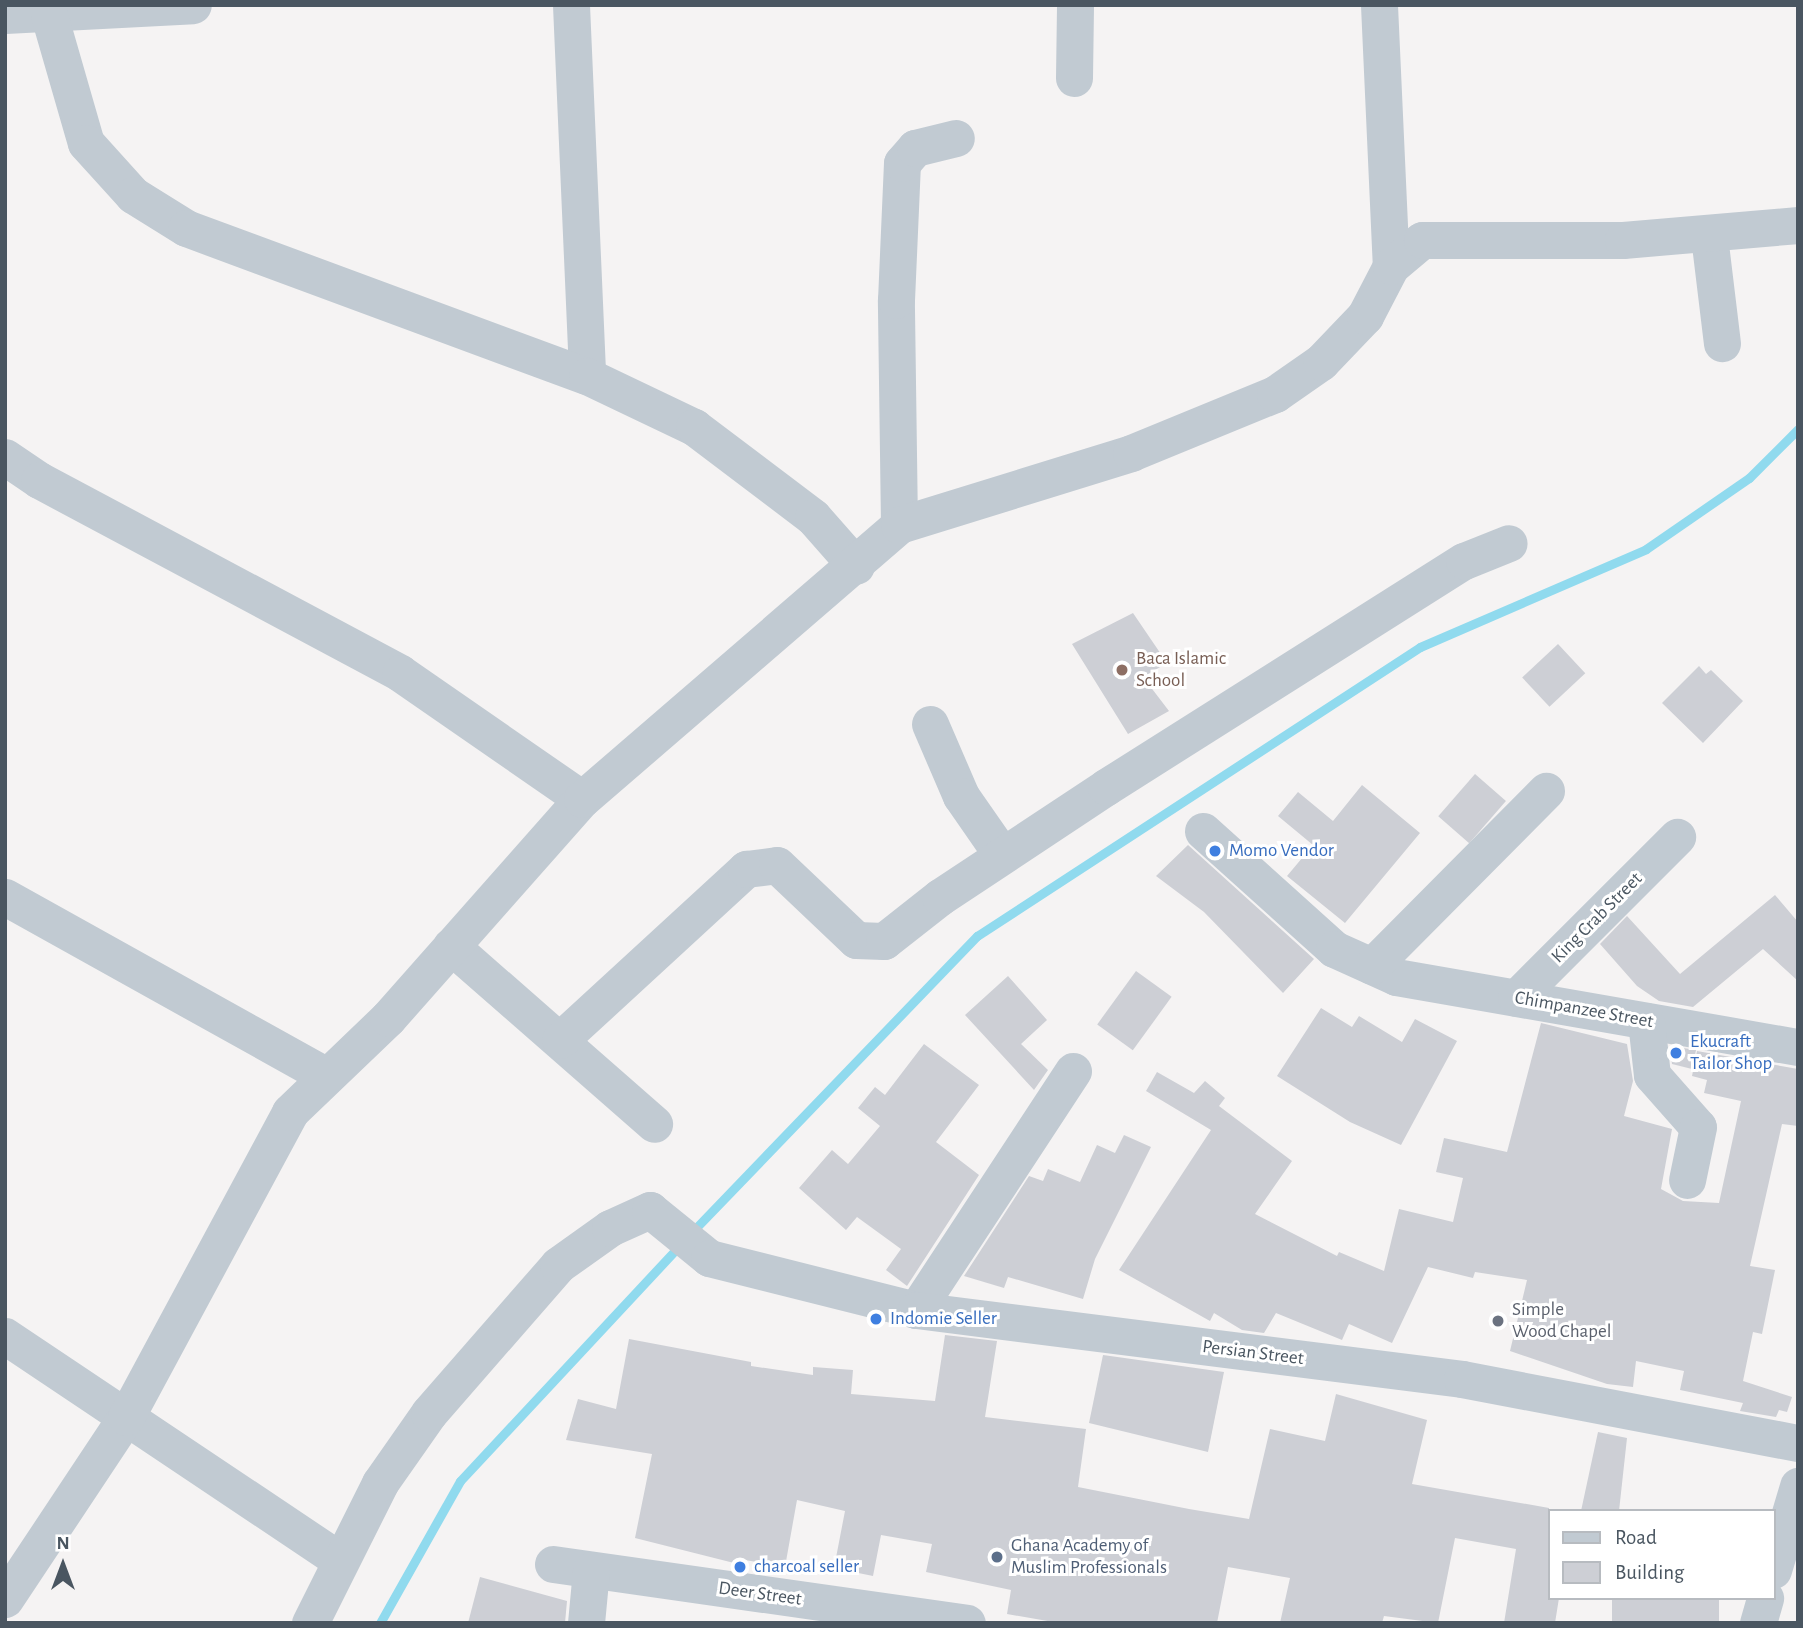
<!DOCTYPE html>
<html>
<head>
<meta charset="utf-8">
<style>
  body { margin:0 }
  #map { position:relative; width:1803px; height:1628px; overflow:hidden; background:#f5f3f3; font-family:"Alegreya Sans",sans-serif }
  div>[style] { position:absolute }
  .stream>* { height:9px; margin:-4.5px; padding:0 4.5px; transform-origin:4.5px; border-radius:4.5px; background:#90daee }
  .building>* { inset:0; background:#cdcfd5; transform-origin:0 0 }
  .minor>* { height:37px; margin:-18.5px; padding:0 18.5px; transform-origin:18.5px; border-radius:18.5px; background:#c1cad2 }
  .dots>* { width:19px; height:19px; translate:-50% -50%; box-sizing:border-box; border:4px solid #fff; border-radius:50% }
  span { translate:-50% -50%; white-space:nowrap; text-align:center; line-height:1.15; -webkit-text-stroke:6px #fff; paint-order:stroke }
  .education-label { font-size:19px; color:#785e54 }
  .left { translate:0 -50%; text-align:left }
  .shop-label { font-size:19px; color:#366cbe }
  .street-label { font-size:19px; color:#4a5661 }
  .worship-label { font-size:19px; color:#5b616d }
  .service-label { font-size:19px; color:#4e5e75 }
  .frame { position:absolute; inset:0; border:7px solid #4a5661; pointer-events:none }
  .legend { position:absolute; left:1548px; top:1509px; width:228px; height:91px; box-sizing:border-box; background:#fff; border:2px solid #b7bbc0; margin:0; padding:9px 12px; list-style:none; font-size:21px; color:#4a5661 }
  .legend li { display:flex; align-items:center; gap:14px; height:35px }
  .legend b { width:35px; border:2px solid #b7bbc0 }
  .north { position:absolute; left:28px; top:1530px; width:70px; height:70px; -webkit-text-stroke:5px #fff; paint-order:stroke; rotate:0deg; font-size:19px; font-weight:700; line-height:28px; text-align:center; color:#4a5661 }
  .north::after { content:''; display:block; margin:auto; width:24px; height:32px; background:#4a5661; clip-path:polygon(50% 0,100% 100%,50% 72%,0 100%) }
</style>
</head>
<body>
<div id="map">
  <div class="stream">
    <div style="left:692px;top:1232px;width:411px;rotate:-46.1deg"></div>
    <div style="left:977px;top:936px;width:529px;rotate:-33.12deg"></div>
    <div style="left:1420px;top:647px;width:246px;rotate:-23.4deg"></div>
    <div style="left:1646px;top:549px;width:125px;rotate:-34.6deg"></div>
    <div style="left:1749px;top:478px;width:69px;rotate:-45deg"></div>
    <div style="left:380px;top:1623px;width:163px;rotate:-60.6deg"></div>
    <div style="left:460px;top:1481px;width:323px;rotate:-47deg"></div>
  </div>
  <div class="building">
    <div style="clip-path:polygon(1133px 613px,1167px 663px,1143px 677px,1169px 711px,1128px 734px,1072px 644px)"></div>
    <div style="left:1558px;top:644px;width:40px;height:49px;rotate:47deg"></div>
    <div style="clip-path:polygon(1699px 666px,1706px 674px,1711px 670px,1743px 701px,1703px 743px,1662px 703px)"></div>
    <div style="left:1475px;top:774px;width:41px;height:56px;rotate:41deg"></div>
    <div style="clip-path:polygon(1362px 785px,1420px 833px,1345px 923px,1287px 876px,1313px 845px,1278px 816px,1298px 792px,1333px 821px)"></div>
    <div style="clip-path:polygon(1188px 845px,1314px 959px,1283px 993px,1204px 912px,1156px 876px)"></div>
    <div style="clip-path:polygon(1775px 895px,1798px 922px,1798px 981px,1763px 949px,1693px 1007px,1659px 1001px,1637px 986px,1600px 944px,1627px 916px,1680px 974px)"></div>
    <div style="left:1136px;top:971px;width:44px;height:66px;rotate:36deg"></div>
    <div style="clip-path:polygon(1008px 976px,1047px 1020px,1021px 1044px,1048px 1070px,1034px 1090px,965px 1015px)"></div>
    <div style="clip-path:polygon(1321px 1008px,1352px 1027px,1359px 1016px,1402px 1042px,1415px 1019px,1457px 1041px,1401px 1145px,1350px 1122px,1277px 1076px)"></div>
    <div style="clip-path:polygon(1541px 1023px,1627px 1044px,1633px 1081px,1624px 1116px,1672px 1129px,1661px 1189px,1683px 1201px,1719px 1203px,1741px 1101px,1704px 1093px,1707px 1080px,1692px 1076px,1697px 1051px,1798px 1069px,1798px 1126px,1782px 1124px,1750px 1266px,1775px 1270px,1762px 1334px,1753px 1332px,1743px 1381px,1792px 1397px,1787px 1412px,1779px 1410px,1776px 1417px,1740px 1411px,1743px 1403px,1680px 1390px,1684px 1371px,1636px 1361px,1633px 1387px,1607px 1384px,1510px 1351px,1527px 1280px,1475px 1272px,1473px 1278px,1428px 1267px,1392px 1343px,1349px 1324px,1342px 1340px,1276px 1313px,1264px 1333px,1242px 1330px,1214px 1313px,1210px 1321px,1119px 1270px,1211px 1130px,1146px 1091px,1157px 1072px,1194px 1093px,1205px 1081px,1225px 1098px,1219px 1106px,1292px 1161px,1255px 1214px,1337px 1256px,1339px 1252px,1384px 1271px,1399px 1209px,1453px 1222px,1463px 1178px,1436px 1172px,1444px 1138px,1507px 1152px)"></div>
    <div style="clip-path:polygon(924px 1044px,979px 1085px,936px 1142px,979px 1175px,907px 1286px,886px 1270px,901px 1249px,857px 1217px,846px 1230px,799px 1188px,832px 1150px,848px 1164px,880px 1126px,858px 1108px,875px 1087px,885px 1095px)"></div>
    <div style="clip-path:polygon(1670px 1046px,1696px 1050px,1692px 1069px,1672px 1064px)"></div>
    <div style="clip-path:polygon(1124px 1135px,1151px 1147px,1095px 1259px,1083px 1299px,1008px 1277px,1004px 1288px,964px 1276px,1029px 1176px,1043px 1181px,1048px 1169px,1080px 1182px,1097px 1145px,1115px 1153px)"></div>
    <div style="clip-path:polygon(945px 1335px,997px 1341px,985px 1417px,1086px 1429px,1078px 1487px,1189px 1509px,1249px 1519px,1270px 1429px,1325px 1441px,1336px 1394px,1427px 1420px,1412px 1484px,1549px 1508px,1549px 1598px,1559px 1598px,1555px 1623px,1504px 1623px,1516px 1549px,1455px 1538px,1438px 1623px,1384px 1616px,1382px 1623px,1280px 1623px,1290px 1578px,1228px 1567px,1217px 1623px,1059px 1623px,1007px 1614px,1011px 1590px,926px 1572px,932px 1544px,881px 1535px,873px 1576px,834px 1568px,845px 1511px,797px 1500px,785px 1567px,739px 1559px,738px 1564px,635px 1538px,652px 1454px,566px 1440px,578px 1399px,616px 1409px,629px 1339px,751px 1362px,751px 1366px,813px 1375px,813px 1367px,853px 1370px,851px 1394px,935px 1401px)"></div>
    <div style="clip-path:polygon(1103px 1355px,1224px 1372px,1208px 1452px,1089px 1423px)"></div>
    <div style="clip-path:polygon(1598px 1432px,1627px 1438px,1619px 1511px,1581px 1511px)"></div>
    <div style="clip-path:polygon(480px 1577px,567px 1601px,565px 1623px,468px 1623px)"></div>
    <div style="left:1612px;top:1598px;width:107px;height:26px"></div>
  </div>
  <div class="minor">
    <div style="left:571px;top:5px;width:371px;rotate:87.5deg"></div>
    <div style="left:1379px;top:5px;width:261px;rotate:87.4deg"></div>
    <div style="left:5px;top:15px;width:188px;rotate:-3deg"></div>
    <div style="left:49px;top:15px;width:133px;rotate:73.9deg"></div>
    <div style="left:86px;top:143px;width:70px;rotate:47.9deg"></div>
    <div style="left:133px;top:195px;width:62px;rotate:31.9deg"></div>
    <div style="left:186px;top:228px;width:427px;rotate:20.3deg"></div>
    <div style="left:587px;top:376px;width:119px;rotate:25.5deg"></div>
    <div style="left:694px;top:427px;width:149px;rotate:37.1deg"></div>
    <div style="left:813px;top:517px;width:65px;rotate:48.7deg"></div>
    <div style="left:1074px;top:78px;width:73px;rotate:-89.2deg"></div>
    <div style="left:1709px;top:236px;width:108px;rotate:83.1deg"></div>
    <div style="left:5px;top:457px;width:41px;rotate:34.1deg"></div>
    <div style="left:39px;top:480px;width:409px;rotate:28.1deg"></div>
    <div style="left:400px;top:673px;width:221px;rotate:34.7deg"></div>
    <div style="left:899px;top:525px;width:225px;rotate:-90.8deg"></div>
    <div style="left:896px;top:300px;width:137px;rotate:-87.5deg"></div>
    <div style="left:902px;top:163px;width:20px;rotate:-49deg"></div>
    <div style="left:915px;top:148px;width:42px;rotate:-13.7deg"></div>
    <div style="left:930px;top:724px;width:78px;rotate:66.7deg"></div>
    <div style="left:961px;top:796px;width:72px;rotate:55.2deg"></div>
    <div style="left:1203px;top:831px;width:176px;rotate:42deg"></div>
    <div style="left:1334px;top:949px;width:68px;rotate:24.3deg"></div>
    <div style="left:1396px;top:977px;width:408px;rotate:9.9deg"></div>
    <div style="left:5px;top:897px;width:366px;rotate:29.1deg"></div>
    <div style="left:451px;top:946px;width:270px;rotate:41.2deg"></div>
    <div style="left:1372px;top:966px;width:247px;rotate:-45.2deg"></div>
    <div style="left:1516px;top:998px;width:228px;rotate:-45deg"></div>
    <div style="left:1646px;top:1021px;width:54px;rotate:83.7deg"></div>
    <div style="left:1652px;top:1075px;width:69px;rotate:48.5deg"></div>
    <div style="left:1698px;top:1127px;width:54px;rotate:101.7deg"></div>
    <div style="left:560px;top:1040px;width:253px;rotate:-42.6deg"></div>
    <div style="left:746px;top:869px;width:31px;rotate:-7deg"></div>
    <div style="left:777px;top:865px;width:109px;rotate:43.5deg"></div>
    <div style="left:856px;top:940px;width:28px;rotate:2deg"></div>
    <div style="left:884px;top:941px;width:71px;rotate:-38.2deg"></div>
    <div style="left:940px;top:897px;width:199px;rotate:-33.5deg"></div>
    <div style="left:1106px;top:787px;width:423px;rotate:-32.3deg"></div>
    <div style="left:1464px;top:561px;width:48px;rotate:-21.8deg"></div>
    <div style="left:916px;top:1310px;width:286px;rotate:-56.7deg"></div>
    <div style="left:5px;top:1336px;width:402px;rotate:33.8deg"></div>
    <div style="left:553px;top:1564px;width:418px;rotate:8.1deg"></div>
    <div style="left:1773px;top:1570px;width:88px;rotate:-73.4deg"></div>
    <div style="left:5px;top:1599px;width:219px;rotate:-56.4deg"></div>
    <div style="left:126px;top:1417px;width:346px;rotate:-61.7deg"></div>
    <div style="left:290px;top:1112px;width:136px;rotate:-43.8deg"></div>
    <div style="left:388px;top:1018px;width:293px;rotate:-48.5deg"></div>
    <div style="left:582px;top:799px;width:419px;rotate:-40.8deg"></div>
    <div style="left:899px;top:525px;width:243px;rotate:-17.2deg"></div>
    <div style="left:1131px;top:453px;width:156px;rotate:-22.3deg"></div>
    <div style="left:1275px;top:394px;width:56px;rotate:-34.8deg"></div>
    <div style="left:1321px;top:362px;width:64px;rotate:-46.3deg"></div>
    <div style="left:1365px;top:316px;width:56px;rotate:-62.5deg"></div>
    <div style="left:1391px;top:266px;width:40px;rotate:-40deg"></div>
    <div style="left:1422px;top:240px;width:201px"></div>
    <div style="left:1623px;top:240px;width:176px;rotate:-4.9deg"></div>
    <div style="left:310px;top:1623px;width:157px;rotate:-63.4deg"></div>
    <div style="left:380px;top:1483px;width:85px;rotate:-55deg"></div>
    <div style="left:429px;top:1413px;width:196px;rotate:-48.9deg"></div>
    <div style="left:558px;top:1265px;width:64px;rotate:-35.4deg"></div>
    <div style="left:610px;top:1228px;width:44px;rotate:-24.2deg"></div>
    <div style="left:650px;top:1210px;width:76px;rotate:39.1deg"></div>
    <div style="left:709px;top:1258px;width:213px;rotate:14.1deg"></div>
    <div style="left:916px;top:1310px;width:550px;rotate:7.2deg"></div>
    <div style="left:1462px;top:1379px;width:342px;rotate:10.8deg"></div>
    <div style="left:586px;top:1623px;width:53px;rotate:-84.6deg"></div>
    <div style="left:1758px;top:1623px;width:26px;rotate:-74deg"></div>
  </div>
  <div class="dots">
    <div style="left:1122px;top:670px;background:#8d6e63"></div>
    <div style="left:1215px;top:851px;background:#3f7fe0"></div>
    <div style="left:1676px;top:1053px;background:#3f7fe0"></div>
    <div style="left:876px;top:1319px;background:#3f7fe0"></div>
    <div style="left:1498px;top:1321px;background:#6b7280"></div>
    <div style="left:997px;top:1557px;background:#5c6f8a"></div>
    <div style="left:740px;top:1567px;background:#3f7fe0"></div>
  </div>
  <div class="education-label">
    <span class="left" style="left:1136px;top:670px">Baca Islamic<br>School</span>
  </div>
  <div class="shop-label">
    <span class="left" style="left:1229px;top:851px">Momo Vendor</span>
    <span class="left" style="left:1690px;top:1053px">Ekucraft<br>Tailor Shop</span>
    <span class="left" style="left:890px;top:1319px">Indomie Seller</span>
    <span class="left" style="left:754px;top:1567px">charcoal seller</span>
  </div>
  <div class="street-label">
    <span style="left:1597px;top:918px;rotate:-45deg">King Crab Street</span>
    <span style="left:1584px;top:1010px;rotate:10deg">Chimpanzee Street</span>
    <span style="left:1253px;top:1353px;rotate:7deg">Persian Street</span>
    <span style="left:760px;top:1594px;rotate:8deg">Deer Street</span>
  </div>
  <div class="worship-label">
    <span class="left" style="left:1512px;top:1321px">Simple<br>Wood Chapel</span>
  </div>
  <div class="service-label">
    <span class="left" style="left:1011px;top:1557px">Ghana Academy of<br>Muslim Professionals</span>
  </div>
  <div class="frame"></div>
  <ul class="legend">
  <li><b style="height:9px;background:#c1cad2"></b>Road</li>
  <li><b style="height:19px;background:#cdcfd5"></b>Building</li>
  </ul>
  <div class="north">N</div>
</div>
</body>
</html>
